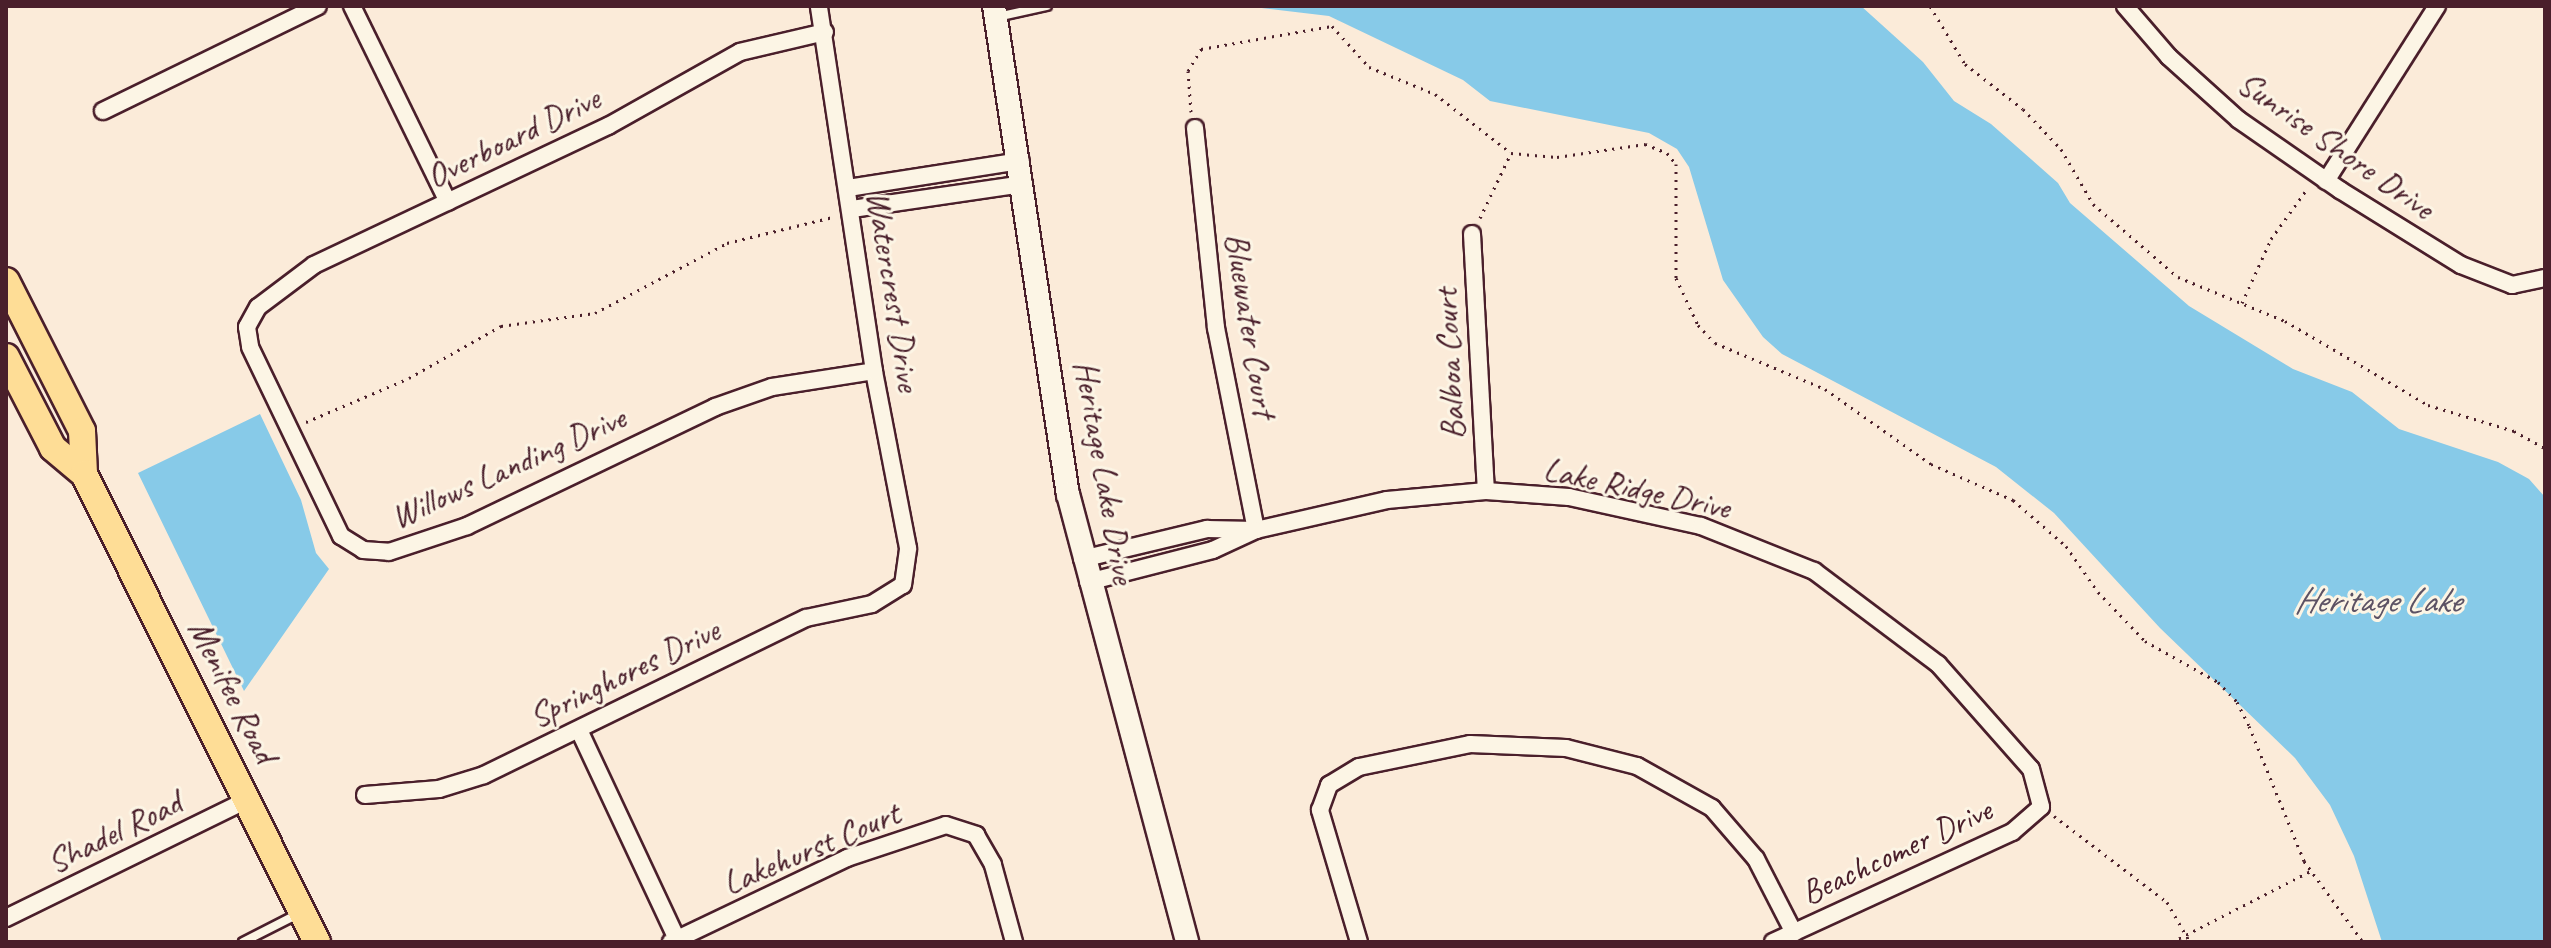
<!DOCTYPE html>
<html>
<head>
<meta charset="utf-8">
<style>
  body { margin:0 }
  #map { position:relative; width:2551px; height:948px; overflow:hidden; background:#fbebd9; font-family:Caveat,sans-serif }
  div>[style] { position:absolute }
  .water>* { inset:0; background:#87cae8 }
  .path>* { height:3px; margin-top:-1.5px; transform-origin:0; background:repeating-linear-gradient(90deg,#4a1f2b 0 2px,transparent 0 8px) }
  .roads { filter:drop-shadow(2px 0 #4a1f2b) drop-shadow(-2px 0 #4a1f2b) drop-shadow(0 2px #4a1f2b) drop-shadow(0 -2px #4a1f2b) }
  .lane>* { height:8px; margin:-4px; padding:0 4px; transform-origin:4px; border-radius:4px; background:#fcf5e5 }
  .street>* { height:16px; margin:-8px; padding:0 8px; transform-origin:8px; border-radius:8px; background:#fcf5e5 }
  .secondary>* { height:22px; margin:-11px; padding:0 11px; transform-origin:11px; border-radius:11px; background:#fcf5e5 }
  .primary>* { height:26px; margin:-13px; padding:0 13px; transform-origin:13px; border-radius:13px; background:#fedd96 }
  span { translate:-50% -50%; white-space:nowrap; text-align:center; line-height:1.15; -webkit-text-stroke:6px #fcf5e5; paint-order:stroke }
  .street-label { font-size:34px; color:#4a1f2b }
  .water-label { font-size:36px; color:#5c5264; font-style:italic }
  .frame { position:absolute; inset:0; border:8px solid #4a1f2b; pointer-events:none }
</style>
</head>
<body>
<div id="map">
  <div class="water">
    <div style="clip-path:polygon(1245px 6px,1861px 6px,1923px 62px,1954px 101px,1991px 124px,2058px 183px,2070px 203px,2189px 306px,2293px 369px,2352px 392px,2399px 429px,2498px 462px,2529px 479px,2545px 497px,2545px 942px,2382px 942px,2354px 856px,2330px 805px,2295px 758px,2160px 628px,2054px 513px,1996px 467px,1782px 354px,1763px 337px,1723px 280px,1689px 167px,1677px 149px,1649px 133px,1490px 101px,1463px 80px,1329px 16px)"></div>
    <div style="clip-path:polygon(260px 414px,301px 500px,316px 553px,329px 569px,244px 691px,138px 473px)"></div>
  </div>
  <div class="path">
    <div style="left:1930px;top:6px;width:68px;rotate:58.9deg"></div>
    <div style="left:1965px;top:64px;width:73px;rotate:37.8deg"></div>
    <div style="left:2023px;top:109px;width:55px;rotate:46.5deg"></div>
    <div style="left:2061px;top:149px;width:64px;rotate:59.8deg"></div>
    <div style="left:2093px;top:204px;width:112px;rotate:40.7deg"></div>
    <div style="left:2178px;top:277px;width:116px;rotate:22.4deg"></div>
    <div style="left:2285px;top:321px;width:166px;rotate:30.4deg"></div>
    <div style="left:2428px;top:405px;width:90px;rotate:16.8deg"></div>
    <div style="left:2514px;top:431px;width:35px;rotate:29deg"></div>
    <div style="left:1191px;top:112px;width:41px;rotate:-94.2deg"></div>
    <div style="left:1188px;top:71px;width:26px;rotate:-59deg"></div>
    <div style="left:1201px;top:49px;width:133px;rotate:-10deg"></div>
    <div style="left:1332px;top:26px;width:55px;rotate:47.9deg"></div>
    <div style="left:1369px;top:67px;width:71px;rotate:22.2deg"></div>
    <div style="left:1435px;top:94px;width:96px;rotate:37.8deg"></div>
    <div style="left:1511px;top:153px;width:46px;rotate:5deg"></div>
    <div style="left:1557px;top:157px;width:89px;rotate:-8.4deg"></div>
    <div style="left:1645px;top:144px;width:24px;rotate:22deg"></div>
    <div style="left:1667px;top:153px;width:14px;rotate:51deg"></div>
    <div style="left:1676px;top:164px;width:114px;rotate:90deg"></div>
    <div style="left:1676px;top:278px;width:52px;rotate:64.9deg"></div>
    <div style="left:1698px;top:325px;width:25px;rotate:47deg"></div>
    <div style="left:1715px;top:343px;width:119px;rotate:22.7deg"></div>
    <div style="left:1825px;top:389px;width:130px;rotate:35.3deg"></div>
    <div style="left:1931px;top:464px;width:90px;rotate:23.7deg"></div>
    <div style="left:2013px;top:500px;width:70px;rotate:41deg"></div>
    <div style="left:2066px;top:546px;width:56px;rotate:55.2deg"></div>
    <div style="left:2098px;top:592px;width:68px;rotate:46.2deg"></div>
    <div style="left:2145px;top:641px;width:84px;rotate:29.3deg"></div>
    <div style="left:2218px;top:682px;width:28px;rotate:46deg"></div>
    <div style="left:2237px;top:702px;width:27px;rotate:63deg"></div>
    <div style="left:2249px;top:726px;width:146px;rotate:67.8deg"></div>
    <div style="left:2304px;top:861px;width:100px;rotate:53.9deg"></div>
    <div style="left:1480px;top:218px;width:72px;rotate:-64.5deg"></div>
    <div style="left:2242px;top:303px;width:70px;rotate:-65.6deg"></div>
    <div style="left:2271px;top:239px;width:62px;rotate:-54.2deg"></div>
    <div style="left:306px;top:422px;width:112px;rotate:-23.1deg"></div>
    <div style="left:409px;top:378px;width:106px;rotate:-29.5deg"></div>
    <div style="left:501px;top:326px;width:95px;rotate:-7.9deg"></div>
    <div style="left:595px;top:313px;width:149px;rotate:-27.9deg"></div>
    <div style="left:727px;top:243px;width:109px;rotate:-13.8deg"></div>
    <div style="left:2054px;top:816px;width:142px;rotate:37.3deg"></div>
    <div style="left:2167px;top:902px;width:46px;rotate:60.1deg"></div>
    <div style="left:2172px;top:942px;width:156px;rotate:-27.1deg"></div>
  </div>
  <div class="roads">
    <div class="lane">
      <div style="left:997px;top:17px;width:51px;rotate:-12.4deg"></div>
      <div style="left:243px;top:942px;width:62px;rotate:-27deg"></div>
    </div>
    <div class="street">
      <div style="left:352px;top:6px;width:218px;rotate:63.9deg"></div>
      <div style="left:2125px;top:6px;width:67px;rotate:49.2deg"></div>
      <div style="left:2169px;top:57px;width:94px;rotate:42deg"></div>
      <div style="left:2239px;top:120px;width:123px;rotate:34.7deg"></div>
      <div style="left:2340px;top:190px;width:142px;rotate:31.8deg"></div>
      <div style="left:2461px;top:265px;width:55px;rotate:21.4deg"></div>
      <div style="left:2512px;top:285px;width:34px;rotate:-12deg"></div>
      <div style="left:825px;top:32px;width:87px;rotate:166.8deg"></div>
      <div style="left:740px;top:52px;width:151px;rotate:150.7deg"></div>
      <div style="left:608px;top:126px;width:325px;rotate:154.7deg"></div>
      <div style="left:314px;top:265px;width:70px;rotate:143.1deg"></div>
      <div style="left:258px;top:307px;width:23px;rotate:119deg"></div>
      <div style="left:247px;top:327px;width:20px;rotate:81deg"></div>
      <div style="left:250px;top:347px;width:210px;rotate:64.3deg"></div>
      <div style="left:341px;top:536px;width:26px;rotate:32deg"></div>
      <div style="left:363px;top:550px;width:26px;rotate:4deg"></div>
      <div style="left:389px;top:552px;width:82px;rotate:-18.4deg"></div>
      <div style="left:467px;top:526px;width:275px;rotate:-25.6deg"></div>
      <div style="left:715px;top:407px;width:60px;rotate:-19.3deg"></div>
      <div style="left:772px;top:387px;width:103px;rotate:-8.9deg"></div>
      <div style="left:103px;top:111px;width:239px;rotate:-26deg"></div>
      <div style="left:1195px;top:128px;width:201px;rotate:84deg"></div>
      <div style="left:1216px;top:328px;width:206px;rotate:78.8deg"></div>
      <div style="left:1256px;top:530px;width:134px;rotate:-12.9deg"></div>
      <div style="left:1387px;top:500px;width:99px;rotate:-5.2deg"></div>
      <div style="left:1486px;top:491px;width:83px;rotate:4.1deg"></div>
      <div style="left:1569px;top:497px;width:135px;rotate:12.4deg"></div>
      <div style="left:1701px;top:526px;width:122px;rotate:21.7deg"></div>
      <div style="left:1814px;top:571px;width:155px;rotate:36.9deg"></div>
      <div style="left:1938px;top:664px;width:140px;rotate:48.5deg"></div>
      <div style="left:2031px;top:769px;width:39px;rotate:75deg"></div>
      <div style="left:2041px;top:807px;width:38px;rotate:139deg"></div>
      <div style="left:2012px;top:832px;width:263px;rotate:155.3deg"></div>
      <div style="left:2326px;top:181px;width:207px;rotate:-57.6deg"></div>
      <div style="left:848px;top:188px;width:175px;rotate:-8.9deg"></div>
      <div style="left:852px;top:209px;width:174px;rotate:-8.3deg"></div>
      <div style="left:1472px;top:234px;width:257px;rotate:86.9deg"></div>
      <div style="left:1082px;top:559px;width:129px;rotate:-13.5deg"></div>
      <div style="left:1207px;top:529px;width:49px;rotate:1.2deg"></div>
      <div style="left:1256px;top:530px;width:47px;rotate:155.1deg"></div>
      <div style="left:1213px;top:550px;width:129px;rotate:165.6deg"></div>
      <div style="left:579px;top:730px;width:231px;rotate:64.9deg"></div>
      <div style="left:365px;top:795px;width:74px;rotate:-4.6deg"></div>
      <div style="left:439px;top:789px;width:47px;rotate:-17.3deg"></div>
      <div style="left:484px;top:775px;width:358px;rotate:-26deg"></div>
      <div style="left:806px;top:618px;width:67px;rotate:-12deg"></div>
      <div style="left:872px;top:604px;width:36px;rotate:-32deg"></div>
      <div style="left:903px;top:585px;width:37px;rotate:-82deg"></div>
      <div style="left:908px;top:548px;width:180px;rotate:-100.9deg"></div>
      <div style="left:874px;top:371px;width:369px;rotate:-98.6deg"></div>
      <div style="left:6px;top:918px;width:268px;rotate:-26.1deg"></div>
      <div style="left:671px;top:942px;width:195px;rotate:-25.5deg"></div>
      <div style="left:847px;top:858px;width:104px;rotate:-18.4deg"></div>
      <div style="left:946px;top:825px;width:32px;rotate:18deg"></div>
      <div style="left:976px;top:835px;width:34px;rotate:60deg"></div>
      <div style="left:993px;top:865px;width:80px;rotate:74.7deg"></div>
      <div style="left:1359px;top:942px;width:138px;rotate:-106.5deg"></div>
      <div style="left:1320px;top:810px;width:27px;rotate:-70deg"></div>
      <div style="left:1329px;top:785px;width:35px;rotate:-31deg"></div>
      <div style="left:1359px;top:767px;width:113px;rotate:-11.7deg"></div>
      <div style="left:1470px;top:744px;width:96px;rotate:2.4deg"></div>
      <div style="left:1566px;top:748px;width:73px;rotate:14.2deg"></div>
      <div style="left:1637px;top:766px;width:86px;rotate:29.2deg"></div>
      <div style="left:1712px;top:808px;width:67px;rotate:49.2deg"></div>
      <div style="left:1756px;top:859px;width:83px;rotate:62.8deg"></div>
    </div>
    <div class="secondary">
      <div style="left:994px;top:6px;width:494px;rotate:81.4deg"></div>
      <div style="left:1068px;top:494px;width:464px;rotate:75.1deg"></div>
    </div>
    <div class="primary">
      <div style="left:6px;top:281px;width:168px;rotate:63.1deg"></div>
      <div style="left:82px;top:431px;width:43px;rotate:87.3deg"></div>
      <div style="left:6px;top:357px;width:102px;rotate:62.7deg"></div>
      <div style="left:53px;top:448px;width:40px;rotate:40deg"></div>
      <div style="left:84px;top:474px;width:523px;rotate:63.53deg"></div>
    </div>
  </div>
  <div class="street-label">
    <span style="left:513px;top:137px;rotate:-26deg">Overboard Drive</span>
    <span style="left:2336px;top:145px;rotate:35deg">Sunrise Shore Drive</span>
    <span style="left:894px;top:291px;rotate:81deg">Watercrest Drive</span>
    <span style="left:1251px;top:325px;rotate:81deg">Bluewater Court</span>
    <span style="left:1449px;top:364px;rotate:-93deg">Balboa Court</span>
    <span style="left:508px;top:467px;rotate:-24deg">Willows Landing Drive</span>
    <span style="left:1105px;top:472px;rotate:80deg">Heritage Lake Drive</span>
    <span style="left:1637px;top:488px;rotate:12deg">Lake Ridge Drive</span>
    <span style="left:624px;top:673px;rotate:-26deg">Springhores Drive</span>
    <span style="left:233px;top:691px;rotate:63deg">Menifee Road</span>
    <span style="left:114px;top:832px;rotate:-26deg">Shadel Road</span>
    <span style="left:811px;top:848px;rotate:-23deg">Lakehurst Court</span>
    <span style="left:1896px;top:851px;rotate:-25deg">Beachcomer Drive</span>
  </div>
  <div class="water-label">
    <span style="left:2377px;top:601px">Heritage Lake</span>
  </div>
  <div class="frame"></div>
</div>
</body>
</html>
